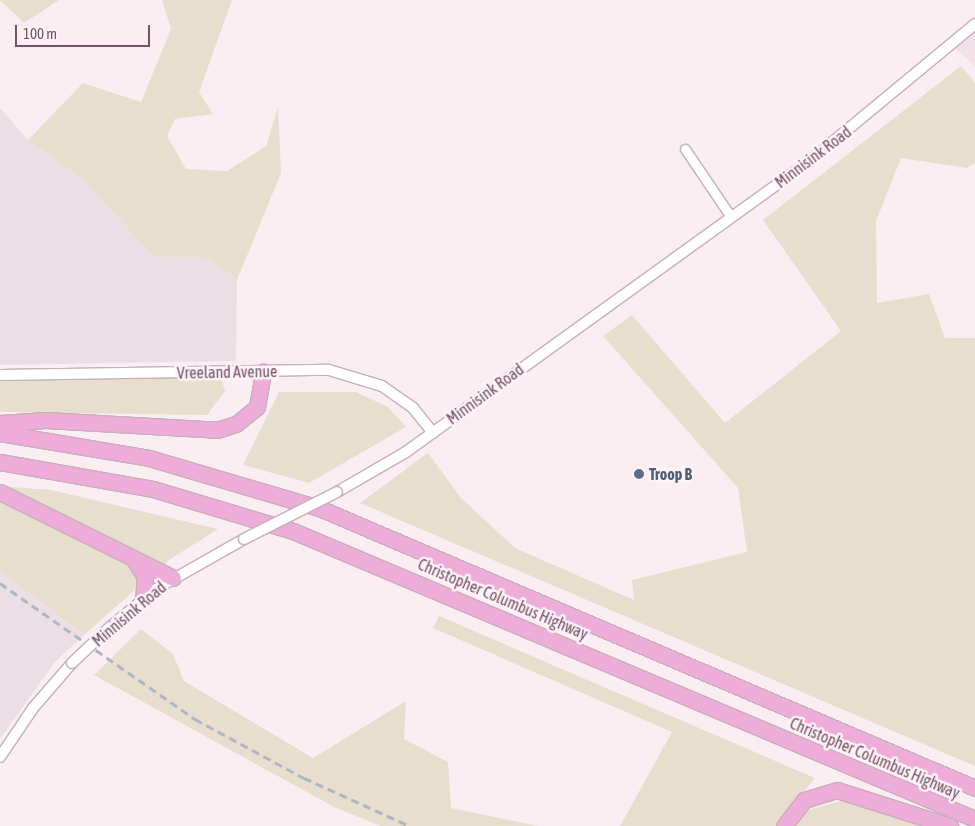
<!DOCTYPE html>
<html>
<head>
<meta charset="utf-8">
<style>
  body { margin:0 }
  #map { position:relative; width:975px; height:826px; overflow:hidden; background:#fbeef2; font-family:"Asap Condensed",sans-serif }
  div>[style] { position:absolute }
  .residential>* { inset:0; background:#f4e0e8 }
  .industrial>* { inset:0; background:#e9dfe4 }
  .green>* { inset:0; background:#e8decd }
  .roads { filter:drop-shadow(1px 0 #c8aebc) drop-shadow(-1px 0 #c8aebc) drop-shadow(0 1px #c8aebc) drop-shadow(0 -1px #c8aebc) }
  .minor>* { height:9px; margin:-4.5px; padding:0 4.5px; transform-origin:4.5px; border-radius:4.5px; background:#fff }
  .tertiary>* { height:10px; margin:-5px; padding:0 5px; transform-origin:5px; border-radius:5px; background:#fff }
  .motorway>* { height:15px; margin:-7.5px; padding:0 7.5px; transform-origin:7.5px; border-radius:7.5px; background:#eeacd9 }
  .rail>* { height:2.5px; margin-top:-1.25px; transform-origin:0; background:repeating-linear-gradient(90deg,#acb6c5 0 8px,transparent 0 13px) }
  .bridges { filter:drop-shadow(1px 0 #c8aebc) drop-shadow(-1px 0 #c8aebc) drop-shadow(0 1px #c8aebc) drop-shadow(0 -1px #c8aebc) }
  .tertiary-bridge>* { height:10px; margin:-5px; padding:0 5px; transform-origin:5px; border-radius:5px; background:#fff }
  .dots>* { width:14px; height:14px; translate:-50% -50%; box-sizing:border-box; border:2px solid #fef4f7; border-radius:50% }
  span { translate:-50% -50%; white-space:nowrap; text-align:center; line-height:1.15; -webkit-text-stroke:5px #fef4f7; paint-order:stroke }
  .street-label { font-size:16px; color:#755267 }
  .service-label { font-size:16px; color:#4e5e75; font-weight:700 }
  .left { translate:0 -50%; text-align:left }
  .scale { position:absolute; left:15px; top:25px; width:135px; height:22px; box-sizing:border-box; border:2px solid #755267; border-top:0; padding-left:6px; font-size:15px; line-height:18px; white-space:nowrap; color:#755267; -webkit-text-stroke:4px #fef4f7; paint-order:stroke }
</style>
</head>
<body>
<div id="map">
  <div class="residential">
    <div style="clip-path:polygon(975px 26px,975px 66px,955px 48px)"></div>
  </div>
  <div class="industrial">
    <div style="clip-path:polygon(0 108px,28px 140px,82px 179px,153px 256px,208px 258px,237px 280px,236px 361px,0 365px)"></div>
    <div style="clip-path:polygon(0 571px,84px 635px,54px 663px,0 739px)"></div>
  </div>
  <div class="green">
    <div style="clip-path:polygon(0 0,59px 0,24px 23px)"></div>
    <div style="clip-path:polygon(162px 0,232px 0,199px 92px,213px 114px,175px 119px,167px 136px,186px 169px,227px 171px,266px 146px,278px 108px,281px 173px,237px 280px,208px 258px,153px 256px,82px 179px,28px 140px,83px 83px,141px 102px,171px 29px)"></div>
    <div style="clip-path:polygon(961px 66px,975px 83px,975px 163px,967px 168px,901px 158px,876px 221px,877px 303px,929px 294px,945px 338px,975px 338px,975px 766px,360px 503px,428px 453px,461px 498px,515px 548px,634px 600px,632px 580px,747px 552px,738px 488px,603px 336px,632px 315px,725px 423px,841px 331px,763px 220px)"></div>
    <div style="clip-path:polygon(0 370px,219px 371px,225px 391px,207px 415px,0 412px)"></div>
    <div style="clip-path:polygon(279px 392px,356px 392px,388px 407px,406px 427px,309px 483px,243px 465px)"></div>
    <div style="clip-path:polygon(0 486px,51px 490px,218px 529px,169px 560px,84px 635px,0 571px)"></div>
    <div style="clip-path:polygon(439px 616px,815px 778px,776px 826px,620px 826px,672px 732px,433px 628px)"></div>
    <div style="clip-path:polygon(141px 629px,173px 654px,184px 681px,313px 758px,406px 701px,404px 739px,448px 762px,451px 808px,538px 826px,381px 826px,336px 808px,94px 675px)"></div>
    <div style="clip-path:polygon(851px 798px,930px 826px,793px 826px,808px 810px)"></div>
  </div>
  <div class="roads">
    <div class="minor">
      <div style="left:685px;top:149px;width:82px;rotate:55.9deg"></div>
    </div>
    <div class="tertiary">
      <div style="left:0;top:375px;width:329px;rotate:-0.9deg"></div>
      <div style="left:329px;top:370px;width:55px;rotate:16.8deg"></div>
      <div style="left:382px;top:386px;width:38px;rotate:35deg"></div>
      <div style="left:413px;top:408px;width:32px;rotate:51deg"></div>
      <div style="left:337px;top:492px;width:80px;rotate:-30.1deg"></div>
      <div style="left:406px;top:452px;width:493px;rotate:-35.8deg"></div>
      <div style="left:806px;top:164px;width:219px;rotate:-39.6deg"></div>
      <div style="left:110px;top:627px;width:60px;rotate:-39.6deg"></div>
      <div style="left:156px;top:589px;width:101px;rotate:-29.6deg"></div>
      <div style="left:0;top:757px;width:59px;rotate:-56deg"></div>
      <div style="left:33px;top:708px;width:60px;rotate:-49.1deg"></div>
    </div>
    <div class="motorway">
      <div style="left:0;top:423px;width:46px;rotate:-3.7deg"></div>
      <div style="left:46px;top:420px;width:171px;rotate:3.3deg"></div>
      <div style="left:217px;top:430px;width:20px;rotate:-18deg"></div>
      <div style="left:236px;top:424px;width:27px;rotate:-39deg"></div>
      <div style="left:257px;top:407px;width:36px;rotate:-80deg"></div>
      <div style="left:0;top:433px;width:151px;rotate:9.5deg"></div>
      <div style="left:149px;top:458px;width:177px;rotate:16.4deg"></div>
      <div style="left:319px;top:508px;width:713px;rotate:23.11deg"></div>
      <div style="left:0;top:462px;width:155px;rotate:10deg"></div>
      <div style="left:153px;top:489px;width:146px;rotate:16.7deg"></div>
      <div style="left:293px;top:531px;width:740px;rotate:22.89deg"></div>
      <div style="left:0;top:492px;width:193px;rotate:26.4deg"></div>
      <div style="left:135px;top:561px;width:19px;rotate:58deg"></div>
      <div style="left:145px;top:577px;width:22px;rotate:95deg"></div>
      <div style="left:784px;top:826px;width:33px;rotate:-52deg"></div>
      <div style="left:804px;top:800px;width:34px;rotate:-17deg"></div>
      <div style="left:837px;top:790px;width:119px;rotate:17.7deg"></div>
    </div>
  </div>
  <div class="rail">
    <div style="left:0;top:583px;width:238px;rotate:34.9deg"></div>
    <div style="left:195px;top:719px;width:124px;rotate:28.4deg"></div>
    <div style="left:304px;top:778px;width:116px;rotate:24.4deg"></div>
  </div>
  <div class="bridges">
    <div class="tertiary-bridge">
      <div style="left:244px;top:539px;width:104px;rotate:-26.8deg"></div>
      <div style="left:72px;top:663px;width:52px;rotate:-43.5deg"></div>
    </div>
  </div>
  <div class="dots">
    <div style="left:639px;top:474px;background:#5c6f8a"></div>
  </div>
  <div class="street-label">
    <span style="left:813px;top:157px;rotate:-37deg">Minnisink Road</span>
    <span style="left:227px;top:372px;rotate:-1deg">Vreeland Avenue</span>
    <span style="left:485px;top:394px;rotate:-36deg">Minnisink Road</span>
    <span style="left:503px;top:599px;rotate:23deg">Christopher Columbus Highway</span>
    <span style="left:129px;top:614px;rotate:-40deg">Minnisink Road</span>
    <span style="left:875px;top:758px;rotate:23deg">Christopher Columbus Highway</span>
  </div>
  <div class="service-label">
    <span class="left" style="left:649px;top:474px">Troop B</span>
  </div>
  <div class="scale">100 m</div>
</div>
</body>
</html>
